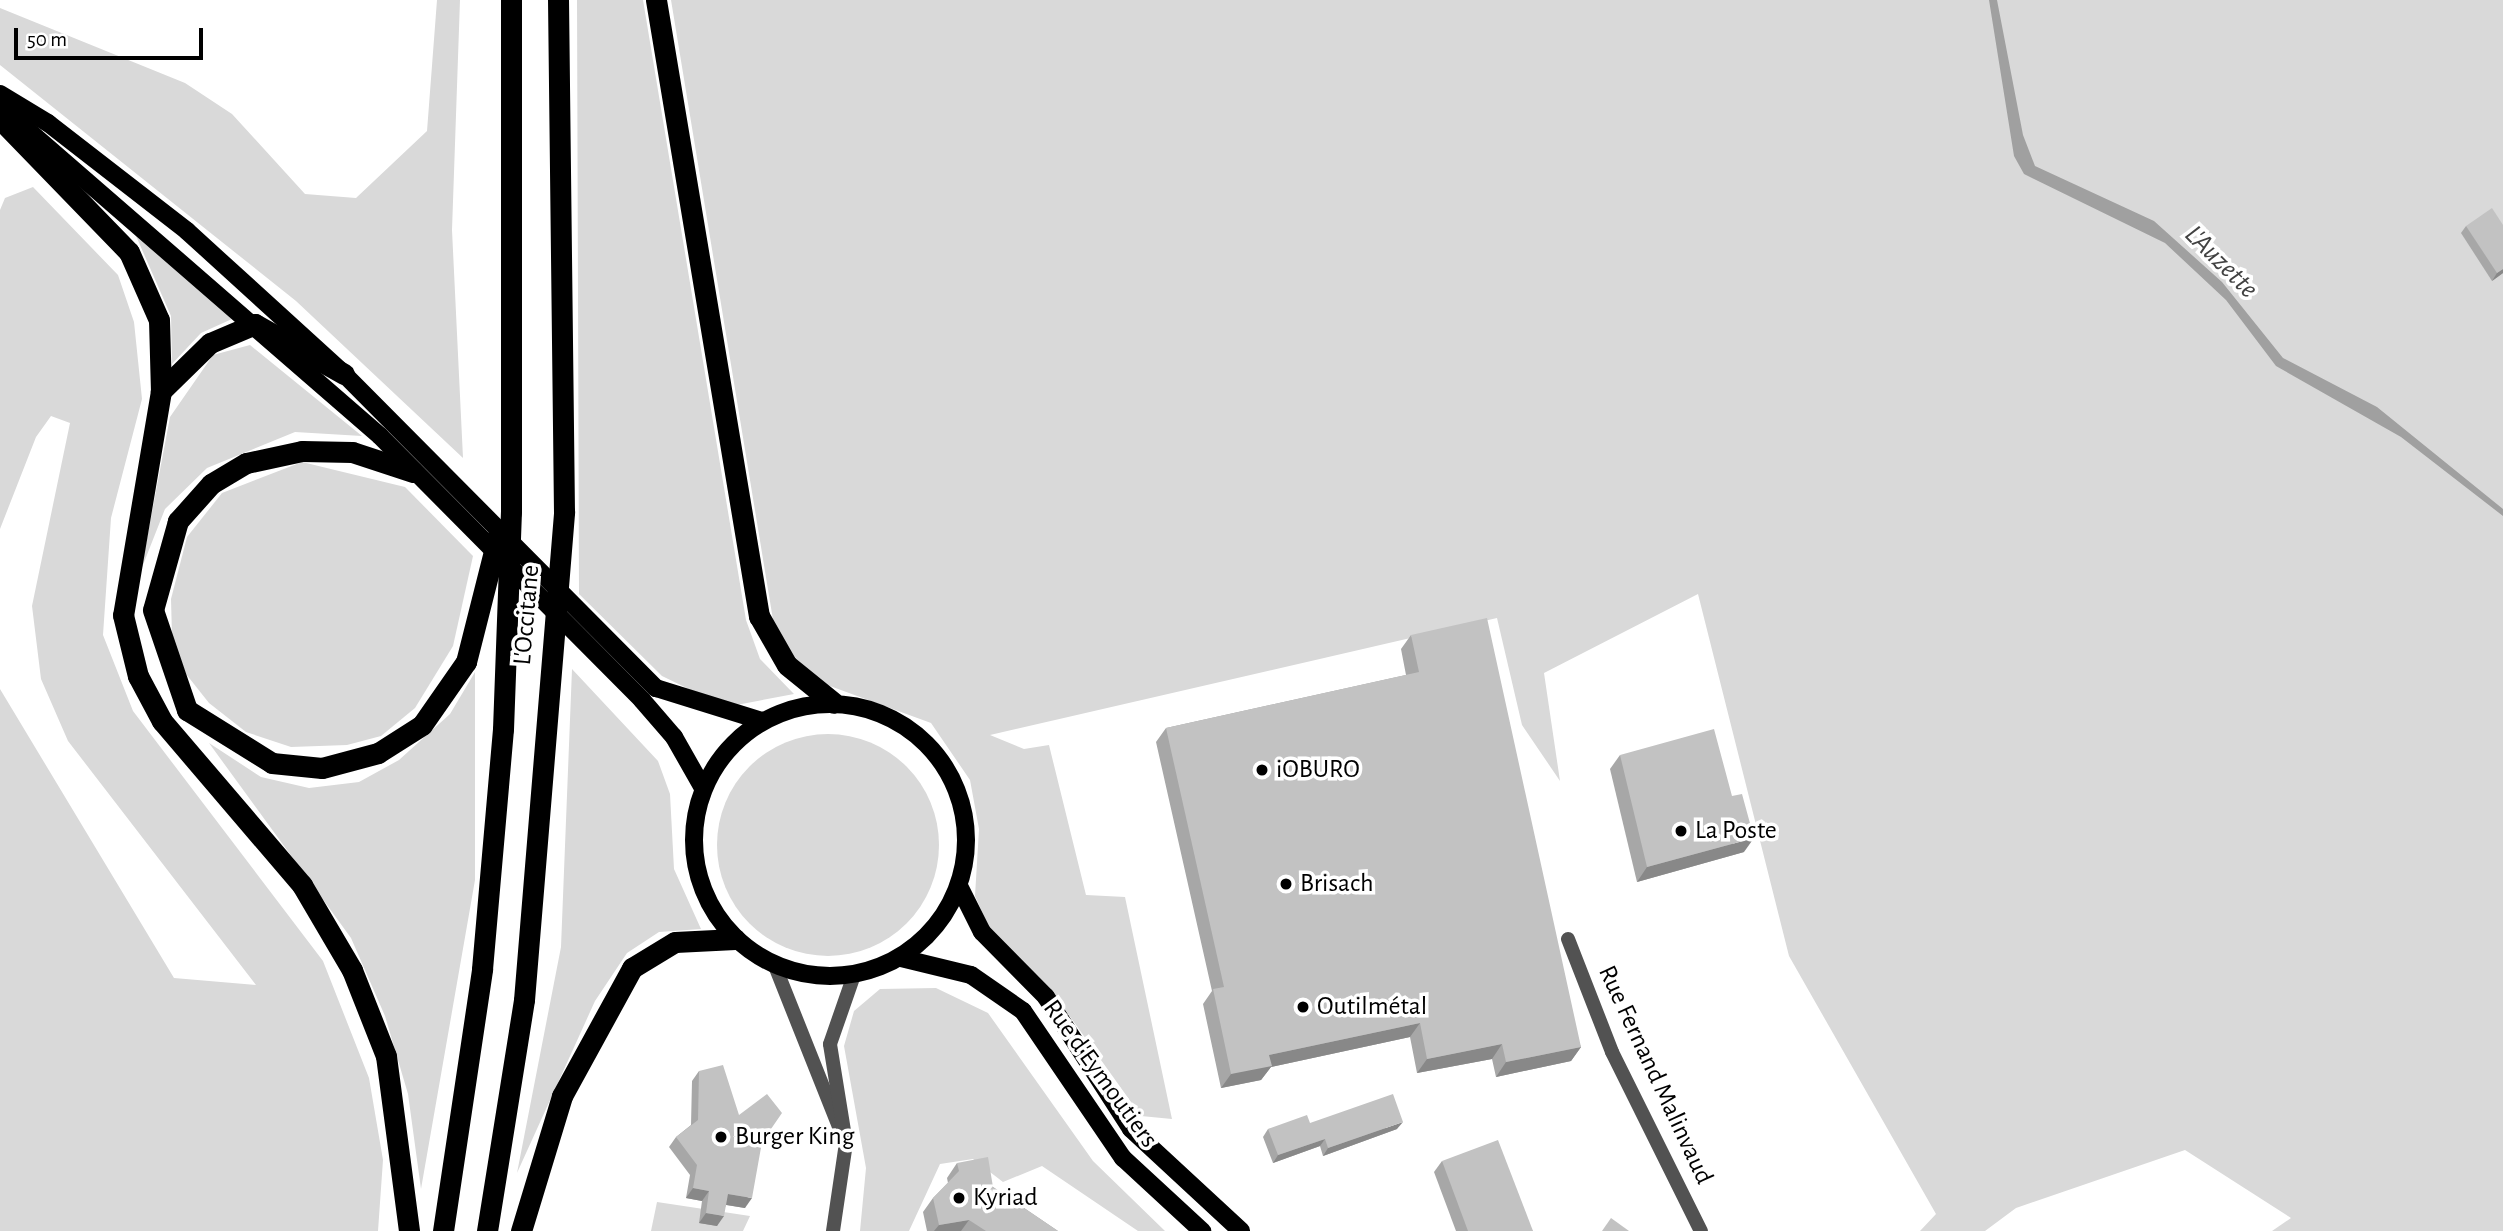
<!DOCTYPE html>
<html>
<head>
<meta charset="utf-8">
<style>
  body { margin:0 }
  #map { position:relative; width:2503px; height:1231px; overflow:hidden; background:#fff; font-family:"Alegreya Sans",sans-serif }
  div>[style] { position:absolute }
  .green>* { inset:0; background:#d9d9d9 }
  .round { border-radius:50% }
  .water>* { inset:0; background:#a0a0a0 }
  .minor>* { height:14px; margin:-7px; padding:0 7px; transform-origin:7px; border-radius:7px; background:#525252 }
  .tertiary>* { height:14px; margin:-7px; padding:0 7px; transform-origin:7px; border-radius:7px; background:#525252 }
  .primary>* { height:18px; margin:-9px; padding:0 9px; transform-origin:9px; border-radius:9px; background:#000 }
  .primary>.ring { margin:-9px; padding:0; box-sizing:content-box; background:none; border:18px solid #000; border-radius:50% }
  .motorway>* { height:21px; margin:-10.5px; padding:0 10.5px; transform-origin:10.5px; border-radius:10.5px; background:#000 }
  .wall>* { inset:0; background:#a7a7a7 }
  .shaded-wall>* { inset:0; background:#888 }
  .building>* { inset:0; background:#c2c2c2 }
  .dots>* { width:19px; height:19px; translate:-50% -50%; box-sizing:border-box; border:4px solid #fff; border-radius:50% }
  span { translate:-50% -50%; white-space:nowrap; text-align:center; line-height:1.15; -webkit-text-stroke:7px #fff; paint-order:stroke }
  .street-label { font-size:26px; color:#000 }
  .poi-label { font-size:26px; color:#000 }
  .left { translate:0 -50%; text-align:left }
  .water-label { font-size:28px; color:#414141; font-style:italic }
  .scale { position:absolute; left:14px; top:28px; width:189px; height:32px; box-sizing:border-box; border:4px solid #000; border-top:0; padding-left:9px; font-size:21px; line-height:24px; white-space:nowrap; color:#000; -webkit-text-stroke:5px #fff; paint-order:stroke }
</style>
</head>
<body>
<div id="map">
  <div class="green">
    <div style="clip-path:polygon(437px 0,460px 0,452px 230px,463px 458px,296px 301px,0 65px,0 8px,185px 83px,232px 114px,305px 194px,356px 198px,427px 131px)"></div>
    <div style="clip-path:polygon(577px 0,643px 0,746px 620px,760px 659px,794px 694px,726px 707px,662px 676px,579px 594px)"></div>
    <div style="clip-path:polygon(671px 0,2503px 0,2503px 1231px,2272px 1231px,2291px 1218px,2185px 1150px,2016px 1208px,1985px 1231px,1920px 1231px,1936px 1214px,1789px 956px,1698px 594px,1544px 673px,1560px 781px,1522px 725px,1497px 618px,990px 735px,1024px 749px,1049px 745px,1086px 895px,1125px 897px,1172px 1119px,1141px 1116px,1051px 990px,990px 930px,975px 896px,979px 829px,970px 780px,931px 723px,819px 682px,776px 638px)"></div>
    <div style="clip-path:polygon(33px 187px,118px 275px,134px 322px,142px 399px,111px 518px,103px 635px,133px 711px,323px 961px,369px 1078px,383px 1160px,378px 1231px,0 1231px,0 689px,174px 978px,256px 985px,68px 741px,41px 679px,32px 606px,70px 423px,51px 416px,36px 437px,0 529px,0 210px,5px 198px)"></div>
    <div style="clip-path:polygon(133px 229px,232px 319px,201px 333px,172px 364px,171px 316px)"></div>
    <div style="clip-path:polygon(250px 345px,362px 436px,295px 432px,207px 468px,165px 509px,141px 570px,170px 417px,213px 355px)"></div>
    <div style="clip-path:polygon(302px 462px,405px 487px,473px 556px,453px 646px,415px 708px,381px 736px,347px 745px,291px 747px,246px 732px,209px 703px,186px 674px,172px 636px,171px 599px,187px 537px,222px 493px)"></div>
    <div style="clip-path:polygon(572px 669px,658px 761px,670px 794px,674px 869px,701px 929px,659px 932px,627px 953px,595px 1001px,517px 1173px,561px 947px)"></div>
    <div style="clip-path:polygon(475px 672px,475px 880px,421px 1189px,408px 1094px,385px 1016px,351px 938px,209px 743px,261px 777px,309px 788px,359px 782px,399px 760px,450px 714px)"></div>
    <div class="round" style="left:717px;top:734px;width:222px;height:222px"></div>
    <div style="clip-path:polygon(936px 988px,988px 1013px,1093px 1161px,1165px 1231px,1138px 1231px,1042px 1166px,1003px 1182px,973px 1159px,940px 1164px,909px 1231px,860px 1231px,866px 1168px,844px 1046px,854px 1011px,880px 989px)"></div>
    <div style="clip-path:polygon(657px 1202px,750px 1216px,743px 1231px,651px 1231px)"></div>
  </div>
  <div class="water">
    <div style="clip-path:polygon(1989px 0,1997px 0,2023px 135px,2035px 166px,2154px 221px,2222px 282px,2283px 358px,2377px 407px,2503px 509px,2503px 516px,2401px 437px,2276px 366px,2226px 300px,2165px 243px,2024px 174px,2014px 156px)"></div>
  </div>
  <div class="minor">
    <div style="left:1568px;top:939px;width:121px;rotate:68.7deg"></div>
    <div style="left:1612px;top:1052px;width:200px;rotate:63.6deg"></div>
  </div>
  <div class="tertiary">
    <div style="left:775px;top:966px;width:181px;rotate:68.3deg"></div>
    <div style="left:833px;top:1231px;width:89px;rotate:-81.6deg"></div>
    <div style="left:846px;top:1143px;width:100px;rotate:-99.2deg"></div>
    <div style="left:830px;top:1044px;width:73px;rotate:-70.8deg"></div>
  </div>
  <div class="primary">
    <div style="left:0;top:94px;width:56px;rotate:31.1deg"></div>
    <div style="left:48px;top:123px;width:176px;rotate:37.8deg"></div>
    <div style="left:187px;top:231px;width:212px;rotate:42.3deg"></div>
    <div style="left:344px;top:374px;width:443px;rotate:45.2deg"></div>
    <div style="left:656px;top:688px;width:111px;rotate:17.3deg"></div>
    <div style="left:0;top:106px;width:503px;rotate:40.97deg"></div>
    <div style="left:380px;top:436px;width:372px;rotate:45.2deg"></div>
    <div style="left:642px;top:700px;width:49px;rotate:49.1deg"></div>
    <div style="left:674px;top:737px;width:59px;rotate:60.4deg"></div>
    <div class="ring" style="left:694px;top:704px;width:254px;height:254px"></div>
    <div style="left:959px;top:886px;width:51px;rotate:63.4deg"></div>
    <div style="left:982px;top:932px;width:91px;rotate:45.4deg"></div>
    <div style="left:1046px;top:997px;width:157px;rotate:57.2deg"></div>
    <div style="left:1131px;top:1129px;width:150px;rotate:42.8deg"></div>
    <div style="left:901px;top:958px;width:72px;rotate:13.7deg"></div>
    <div style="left:971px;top:975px;width:63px;rotate:34.7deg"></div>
    <div style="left:1023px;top:1011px;width:178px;rotate:55.8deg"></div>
    <div style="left:1123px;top:1158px;width:108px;rotate:42.7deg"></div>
  </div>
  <div class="motorway">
    <div style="left:656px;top:0;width:625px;rotate:80.51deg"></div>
    <div style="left:759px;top:616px;width:56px;rotate:60.3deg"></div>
    <div style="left:787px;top:665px;width:60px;rotate:39deg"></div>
    <div style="left:0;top:119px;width:185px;rotate:45.9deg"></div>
    <div style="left:129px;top:252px;width:74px;rotate:66.2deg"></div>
    <div style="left:159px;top:320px;width:71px;rotate:88.4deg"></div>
    <div style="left:344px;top:374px;width:102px;rotate:-150.7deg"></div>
    <div style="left:255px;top:324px;width:49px;rotate:157.1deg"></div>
    <div style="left:210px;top:343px;width:69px;rotate:135.6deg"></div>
    <div style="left:161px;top:391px;width:227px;rotate:99.6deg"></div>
    <div style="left:123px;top:615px;width:63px;rotate:76.2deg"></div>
    <div style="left:138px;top:676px;width:51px;rotate:61.9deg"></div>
    <div style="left:162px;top:721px;width:216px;rotate:49.5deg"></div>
    <div style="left:302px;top:885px;width:99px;rotate:59.5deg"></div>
    <div style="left:352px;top:970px;width:92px;rotate:68.4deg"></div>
    <div style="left:386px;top:1056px;width:177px;rotate:82.5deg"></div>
    <div style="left:413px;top:472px;width:64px;rotate:-161.8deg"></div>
    <div style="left:352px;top:452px;width:50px;rotate:-178.9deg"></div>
    <div style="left:302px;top:451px;width:57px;rotate:167.9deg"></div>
    <div style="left:246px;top:463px;width:41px;rotate:149deg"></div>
    <div style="left:211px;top:484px;width:50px;rotate:131.7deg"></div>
    <div style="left:178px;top:521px;width:92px;rotate:105.7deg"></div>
    <div style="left:153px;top:610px;width:106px;rotate:71.2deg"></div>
    <div style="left:187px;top:710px;width:100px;rotate:31.9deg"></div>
    <div style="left:272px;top:763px;width:50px;rotate:5.7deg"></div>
    <div style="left:322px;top:768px;width:58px;rotate:-15deg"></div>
    <div style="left:378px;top:753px;width:52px;rotate:-32.5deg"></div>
    <div style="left:422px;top:725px;width:77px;rotate:-55.1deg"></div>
    <div style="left:466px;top:662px;width:134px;rotate:-75.8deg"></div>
    <div style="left:443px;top:1231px;width:265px;rotate:-81.5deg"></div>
    <div style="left:482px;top:969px;width:241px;rotate:-85deg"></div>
    <div style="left:503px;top:729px;width:217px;rotate:-87.9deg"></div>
    <div style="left:511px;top:512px;width:512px;rotate:-90deg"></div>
    <div style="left:487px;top:1231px;width:234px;rotate:-80.9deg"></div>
    <div style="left:524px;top:1000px;width:490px;rotate:-85.3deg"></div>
    <div style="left:564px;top:512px;width:512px;rotate:-90.67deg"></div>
    <div style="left:521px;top:1231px;width:141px;rotate:-73.1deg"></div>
    <div style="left:562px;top:1096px;width:146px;rotate:-61.3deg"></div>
    <div style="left:632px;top:968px;width:50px;rotate:-31.2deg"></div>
    <div style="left:675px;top:942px;width:60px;rotate:-2.9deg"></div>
  </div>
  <div class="wall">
    <div style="clip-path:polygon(2503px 225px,2503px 273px,2492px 281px,2461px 233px,2466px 226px)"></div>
    <div style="clip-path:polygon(1411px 635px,1581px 1047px,1571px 1061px,1496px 1077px,1492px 1059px,1417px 1073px,1410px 1037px,1271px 1067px,1261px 1080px,1221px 1088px,1203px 1004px,1212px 991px,1156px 742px,1166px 728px,1406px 675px,1401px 649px)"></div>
    <div style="clip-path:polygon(1620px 755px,1744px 852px,1637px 882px,1610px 769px)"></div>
    <div style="clip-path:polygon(699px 1071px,762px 1142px,745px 1208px,726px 1205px,717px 1226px,699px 1223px,702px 1201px,686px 1198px,690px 1175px,669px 1147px,676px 1137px,691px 1125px,692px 1081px)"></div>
    <div style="clip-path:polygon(1310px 1123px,1397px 1129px,1323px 1156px,1320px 1146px,1273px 1163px,1263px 1137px,1268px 1129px)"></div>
    <div style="clip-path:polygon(1442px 1161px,1533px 1231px,1456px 1231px,1434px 1172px)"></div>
    <div style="clip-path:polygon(957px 1163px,993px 1187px,1058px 1231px,927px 1231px,923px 1212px,933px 1198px,948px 1183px,947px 1178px)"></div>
  </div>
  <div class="shaded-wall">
    <div style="clip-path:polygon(2503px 269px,2503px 273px,2492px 281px,2497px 273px)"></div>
    <div style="clip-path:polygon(1754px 838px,1744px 852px,1637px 882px,1647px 867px)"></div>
    <div style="clip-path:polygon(1420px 1023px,1410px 1037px,1271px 1067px,1261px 1080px,1221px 1088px,1231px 1074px,1269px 1055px)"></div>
    <div style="clip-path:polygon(1502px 1044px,1492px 1059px,1417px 1073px,1427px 1059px)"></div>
    <div style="clip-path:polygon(1581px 1047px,1571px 1061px,1496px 1077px,1506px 1062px)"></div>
    <div style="clip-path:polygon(1403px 1122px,1397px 1129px,1323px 1156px,1328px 1148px)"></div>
    <div style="clip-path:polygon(1325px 1139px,1320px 1146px,1273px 1163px,1278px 1155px)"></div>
    <div style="clip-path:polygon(693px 1188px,709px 1191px,702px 1201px,686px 1198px)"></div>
    <div style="clip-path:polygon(728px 1194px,752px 1198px,745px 1208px,721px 1204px)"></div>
    <div style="clip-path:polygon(706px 1213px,724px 1216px,717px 1226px,699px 1223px)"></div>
    <div style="clip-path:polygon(969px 1220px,961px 1231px,934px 1231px,939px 1225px)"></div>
  </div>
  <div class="building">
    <div style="clip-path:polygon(2492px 208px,2503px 225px,2503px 269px,2497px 273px,2466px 226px)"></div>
    <div style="clip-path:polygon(1487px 618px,1581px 1047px,1506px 1062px,1502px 1044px,1427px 1059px,1420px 1023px,1269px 1055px,1272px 1066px,1231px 1074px,1213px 989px,1224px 987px,1166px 728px,1419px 672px,1411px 635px)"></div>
    <div style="clip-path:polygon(1714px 729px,1732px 796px,1742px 794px,1754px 838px,1647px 867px,1620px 755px)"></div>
    <div style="clip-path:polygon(723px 1065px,739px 1115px,767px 1094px,782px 1113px,762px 1142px,752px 1198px,728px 1194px,724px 1216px,706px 1213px,709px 1191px,693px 1188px,697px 1165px,676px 1137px,698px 1120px,699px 1071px)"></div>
    <div style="clip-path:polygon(1393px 1094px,1403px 1122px,1328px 1148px,1325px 1139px,1278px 1155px,1268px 1129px,1307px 1115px,1310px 1123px)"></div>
    <div style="clip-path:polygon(1498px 1140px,1533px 1231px,1468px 1231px,1442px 1161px)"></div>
    <div style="clip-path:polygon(988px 1157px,993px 1187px,1058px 1231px,986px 1231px,969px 1220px,939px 1225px,933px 1198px,959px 1171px,957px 1163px)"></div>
    <div style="clip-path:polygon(1611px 1218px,1629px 1231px,1602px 1231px)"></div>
  </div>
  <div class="dots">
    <div style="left:1262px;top:770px;background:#000"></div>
    <div style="left:1681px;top:831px;background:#000"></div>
    <div style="left:1286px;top:884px;background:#000"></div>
    <div style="left:1303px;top:1007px;background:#000"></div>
    <div style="left:721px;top:1137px;background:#000"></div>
    <div style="left:959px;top:1198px;background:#000"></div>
  </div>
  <div class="street-label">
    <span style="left:527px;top:615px;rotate:-85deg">L'Occitane</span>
    <span style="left:1100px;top:1074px;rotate:54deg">Rue d'Eymoutiers</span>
    <span style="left:1655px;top:1075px;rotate:65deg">Rue Fernand Malinvaud</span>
  </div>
  <div class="poi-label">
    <span class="left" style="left:1276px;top:770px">iOBURO</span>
    <span class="left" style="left:1695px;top:831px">La Poste</span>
    <span class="left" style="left:1300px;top:884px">Brisach</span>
    <span class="left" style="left:1317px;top:1007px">Outilmétal</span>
    <span class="left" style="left:735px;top:1137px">Burger King</span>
    <span class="left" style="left:973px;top:1198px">Kyriad</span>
  </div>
  <div class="water-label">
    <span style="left:2221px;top:262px;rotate:45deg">L'Auzette</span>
  </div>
  <div class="scale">50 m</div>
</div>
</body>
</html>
